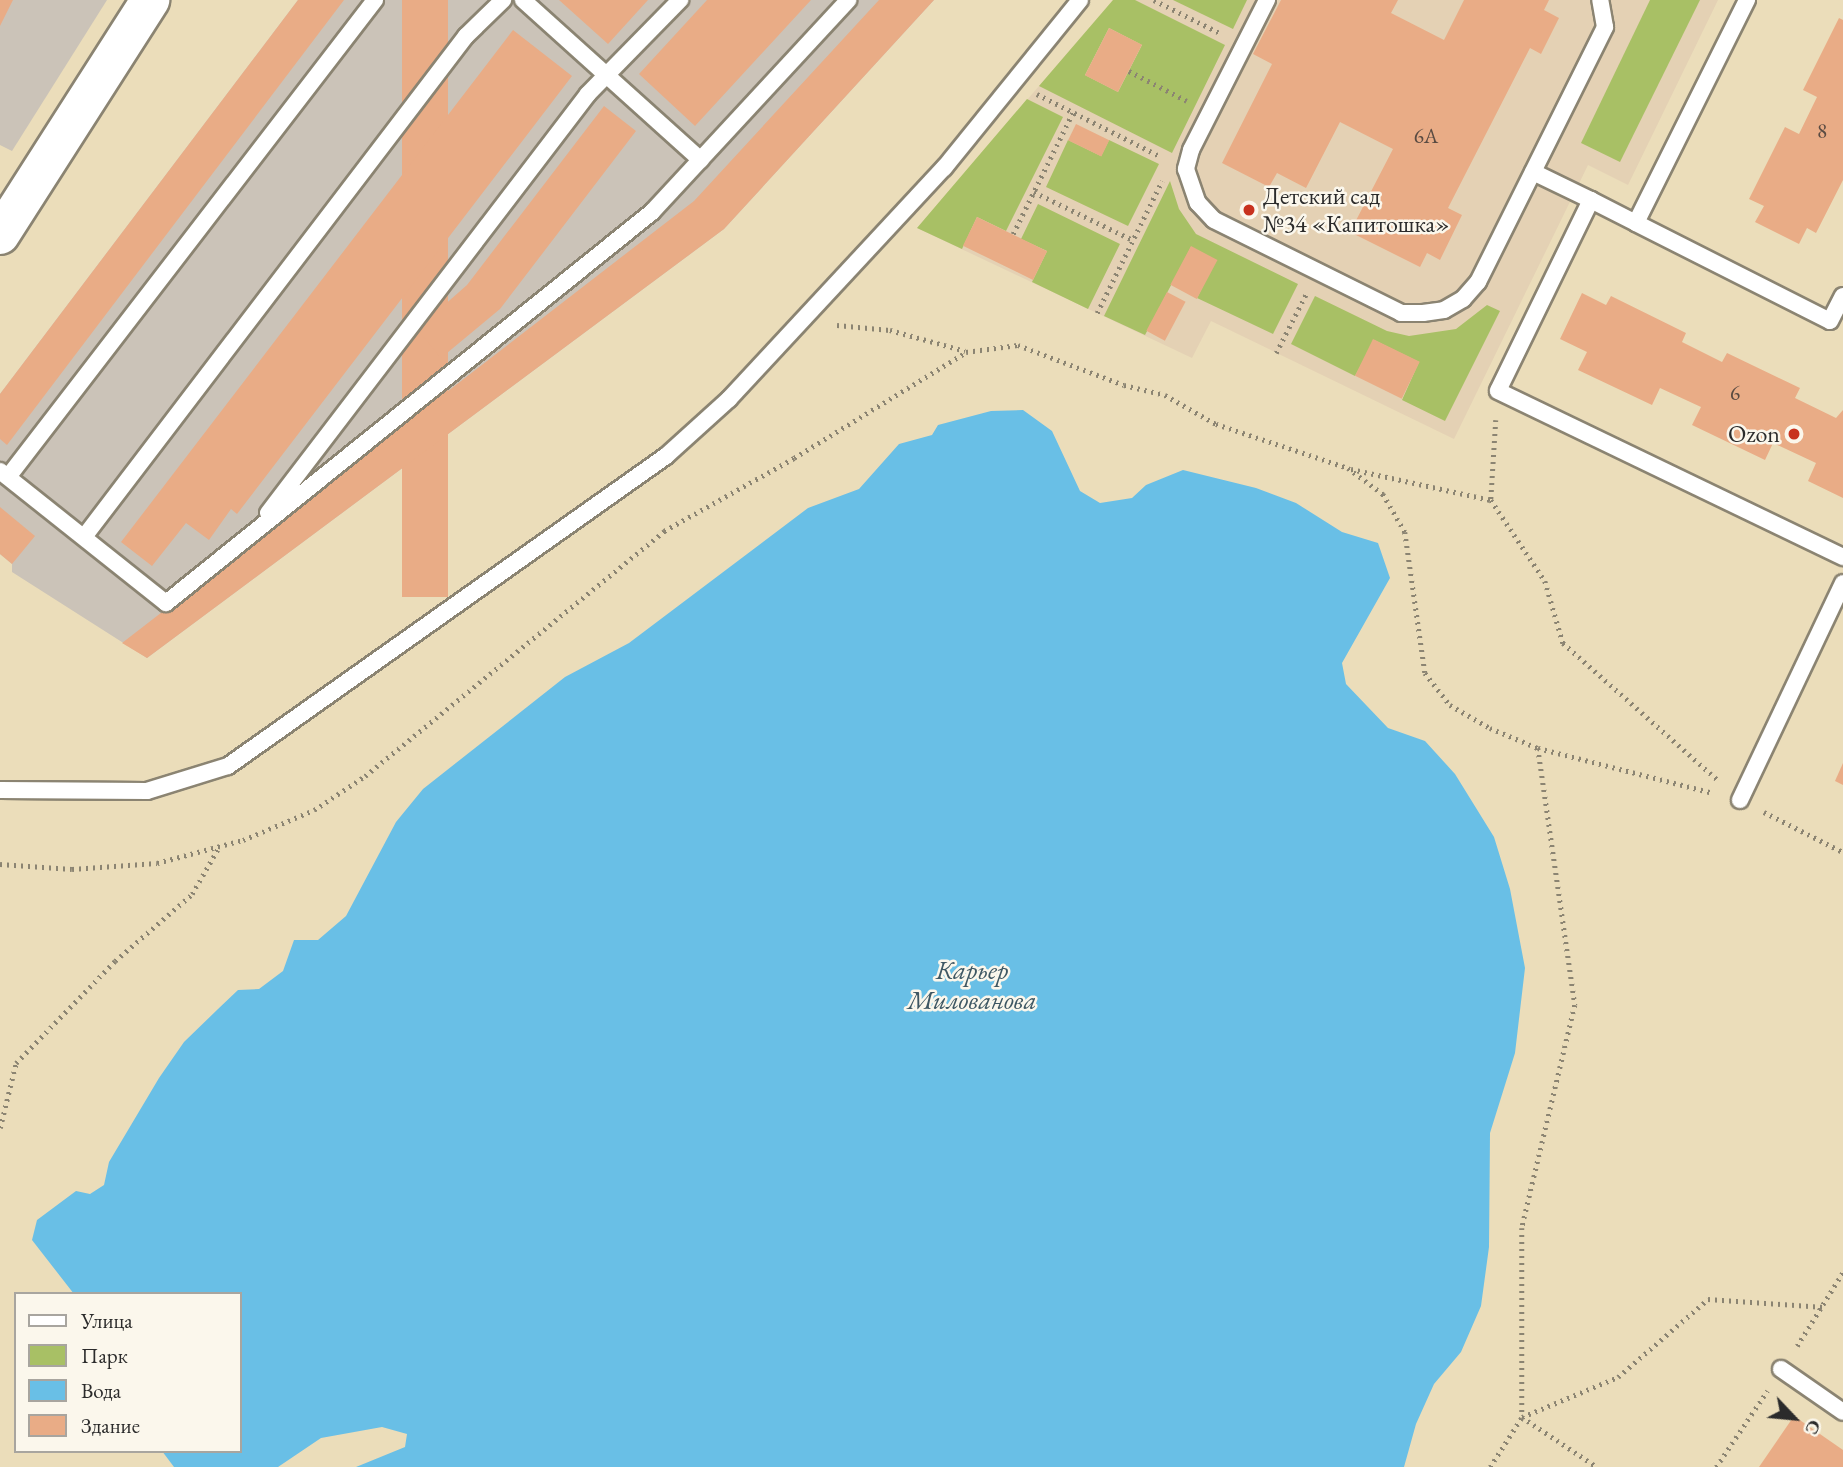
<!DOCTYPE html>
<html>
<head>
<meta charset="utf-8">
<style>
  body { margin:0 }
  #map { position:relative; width:1843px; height:1467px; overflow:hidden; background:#ebddba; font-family:"EB Garamond",serif }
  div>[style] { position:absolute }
  .built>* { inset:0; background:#e4d1b4 }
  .industrial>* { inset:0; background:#cbc3b8 }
  .green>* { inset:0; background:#a8c065 }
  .water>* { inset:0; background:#69bfe6 }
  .building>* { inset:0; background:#e9ac86; transform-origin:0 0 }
  .path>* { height:4.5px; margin-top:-2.25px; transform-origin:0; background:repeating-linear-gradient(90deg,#8b8472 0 2px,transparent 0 7px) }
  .roads { filter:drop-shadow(2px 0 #8b8472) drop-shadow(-2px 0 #8b8472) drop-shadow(0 2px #8b8472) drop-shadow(0 -2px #8b8472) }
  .service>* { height:16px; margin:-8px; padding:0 8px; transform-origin:8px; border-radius:8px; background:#fff }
  .tertiary>* { height:38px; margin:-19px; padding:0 19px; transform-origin:19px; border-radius:19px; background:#fff }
  .dots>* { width:19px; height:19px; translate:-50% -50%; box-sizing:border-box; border:4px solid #fbf7ec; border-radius:50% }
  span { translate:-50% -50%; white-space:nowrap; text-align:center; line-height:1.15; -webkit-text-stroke:5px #fbf7ec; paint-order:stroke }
  .number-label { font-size:21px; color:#5a4b42 }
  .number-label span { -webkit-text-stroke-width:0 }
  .poi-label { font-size:24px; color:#2b2b2b }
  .left { translate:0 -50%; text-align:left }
  .right { translate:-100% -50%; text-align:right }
  .water-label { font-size:26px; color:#3e5763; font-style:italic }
  .legend { position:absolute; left:14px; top:1292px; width:228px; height:161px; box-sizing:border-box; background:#fbf7ec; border:2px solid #a8a59f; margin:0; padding:9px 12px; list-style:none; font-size:21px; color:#2b2b2b }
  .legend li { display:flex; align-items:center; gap:14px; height:35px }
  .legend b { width:35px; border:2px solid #a8a59f }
  .north { position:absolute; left:1759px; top:1383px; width:70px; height:70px; -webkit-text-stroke:5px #fbf7ec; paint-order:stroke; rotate:116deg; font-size:19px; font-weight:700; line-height:28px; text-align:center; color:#2b2b2b }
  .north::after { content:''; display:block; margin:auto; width:24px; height:32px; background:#2b2b2b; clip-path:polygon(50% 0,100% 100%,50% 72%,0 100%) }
</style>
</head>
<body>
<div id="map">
  <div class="built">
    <div style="clip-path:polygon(1113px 0,1718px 0,1628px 185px,1588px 165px,1454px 439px,1211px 321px,1192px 358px,917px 228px)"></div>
  </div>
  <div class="industrial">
    <div style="clip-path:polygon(0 0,107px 0,12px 151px,0 145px)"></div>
    <div style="clip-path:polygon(298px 0,934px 0,724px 229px,147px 658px,12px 572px,12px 564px,0 554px,0 394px)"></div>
  </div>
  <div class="green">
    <div style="clip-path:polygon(evenodd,1113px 0,1135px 0,1225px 45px,1172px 153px,1039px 86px,1113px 0,1109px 28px,1142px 45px,1118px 92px,1085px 75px,1109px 28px)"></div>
    <div style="clip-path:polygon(1173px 0,1247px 0,1233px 29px)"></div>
    <div style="clip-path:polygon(1650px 0,1700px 0,1620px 162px,1581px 143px)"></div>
    <div style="clip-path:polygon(1027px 99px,1063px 117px,1006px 231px,977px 217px,962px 249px,917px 228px)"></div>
    <div style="clip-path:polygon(1068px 140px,1101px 156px,1109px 140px,1159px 164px,1128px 226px,1046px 187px)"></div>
    <div style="clip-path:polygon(1170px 181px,1179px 209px,1196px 234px,1298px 284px,1273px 334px,1197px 298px,1216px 260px,1191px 247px,1145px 335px,1104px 316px)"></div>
    <div style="clip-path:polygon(1038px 204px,1120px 244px,1088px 309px,1032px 282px,1047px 251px,1021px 239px)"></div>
    <div style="clip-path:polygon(1315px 296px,1387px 331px,1409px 336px,1456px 329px,1487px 305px,1500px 311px,1445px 421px,1402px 400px,1419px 362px,1374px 340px,1355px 376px,1291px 344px)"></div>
  </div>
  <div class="water">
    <div style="clip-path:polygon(1023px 410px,1052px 431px,1080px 491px,1100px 503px,1132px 498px,1146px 485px,1183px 470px,1256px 488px,1296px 503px,1342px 532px,1378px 543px,1390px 578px,1342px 663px,1346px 684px,1388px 728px,1425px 741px,1455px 774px,1494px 837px,1510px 889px,1525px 968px,1515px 1053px,1490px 1133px,1489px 1247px,1481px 1306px,1461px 1352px,1434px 1384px,1416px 1424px,1404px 1467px,356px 1467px,405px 1447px,407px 1434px,382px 1427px,321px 1438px,278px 1467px,174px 1467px,162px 1451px,240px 1451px,240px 1294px,74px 1294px,32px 1240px,37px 1220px,76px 1191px,90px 1194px,104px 1185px,109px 1162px,159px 1078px,184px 1042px,218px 1009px,238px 990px,259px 989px,283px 971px,294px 940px,318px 940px,346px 916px,396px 822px,423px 789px,565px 677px,629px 643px,808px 508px,859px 489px,899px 444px,932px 435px,938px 425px,991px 411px)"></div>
  </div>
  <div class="building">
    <div style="clip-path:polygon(0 0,13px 0,0 26px)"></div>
    <div style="clip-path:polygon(298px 0,344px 0,7px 445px,0 439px,0 394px)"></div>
    <div style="left:402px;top:0;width:46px;height:597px"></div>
    <div style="clip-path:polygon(559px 0,648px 0,608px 44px)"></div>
    <div style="clip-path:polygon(707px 0,811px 0,695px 126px,639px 74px)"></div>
    <div style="clip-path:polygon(879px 0,934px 0,724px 229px,147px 658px,122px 643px,694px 201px)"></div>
    <div style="clip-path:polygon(1281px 0,1398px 0,1391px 13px,1444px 40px,1464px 0,1549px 0,1544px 10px,1559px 18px,1541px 54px,1530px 48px,1448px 208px,1462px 215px,1440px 260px,1427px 253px,1420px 267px,1350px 232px,1393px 149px,1340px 122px,1306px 188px,1277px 173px,1269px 187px,1222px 163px,1272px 64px,1253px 54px)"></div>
    <div style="clip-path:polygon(1839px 18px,1843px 20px,1843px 180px,1816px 233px,1807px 228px,1799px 244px,1755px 222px,1764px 206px,1749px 199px,1785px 127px,1799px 134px,1817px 97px,1803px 90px)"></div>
    <div style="left:1109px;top:28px;width:37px;height:53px;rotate:27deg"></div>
    <div style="clip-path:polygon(513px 30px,572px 76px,237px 514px,231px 509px,209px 540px,186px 523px,152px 566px,121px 542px)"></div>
    <div style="clip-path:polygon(604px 106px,636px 131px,500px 309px,441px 358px,417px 329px,467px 285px)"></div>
    <div style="left:1076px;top:124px;width:37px;height:18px;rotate:26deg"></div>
    <div style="left:977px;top:217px;width:78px;height:32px;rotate:26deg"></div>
    <div style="left:1191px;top:246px;width:30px;height:44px;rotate:28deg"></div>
    <div style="left:1167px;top:292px;width:21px;height:44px;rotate:28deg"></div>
    <div style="clip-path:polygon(1582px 293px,1606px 305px,1611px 296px,1686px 333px,1682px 342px,1722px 362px,1727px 353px,1800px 388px,1795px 398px,1836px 418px,1843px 410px,1843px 498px,1808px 481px,1816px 463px,1773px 443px,1765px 460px,1692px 425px,1701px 407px,1660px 388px,1652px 405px,1578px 370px,1587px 352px,1560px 339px)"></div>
    <div style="left:1373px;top:339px;width:52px;height:41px;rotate:26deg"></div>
    <div style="clip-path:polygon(0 507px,35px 536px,12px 564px,0 554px)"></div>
    <div style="clip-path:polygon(1843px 763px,1843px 785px,1835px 781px)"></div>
    <div style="clip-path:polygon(1794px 1416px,1843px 1450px,1843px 1467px,1759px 1467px)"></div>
  </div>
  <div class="path">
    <div style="left:1154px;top:0;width:76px;rotate:26.6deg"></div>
    <div style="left:1129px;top:71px;width:65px;rotate:27.3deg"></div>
    <div style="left:1037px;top:94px;width:138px;rotate:26.8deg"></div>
    <div style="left:1034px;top:192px;width:110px;rotate:25.9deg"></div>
    <div style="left:1013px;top:234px;width:136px;rotate:-63.8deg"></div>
    <div style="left:1097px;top:313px;width:147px;rotate:-63.8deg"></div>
    <div style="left:837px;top:325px;width:53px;rotate:5.4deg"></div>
    <div style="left:890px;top:330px;width:78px;rotate:15.6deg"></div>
    <div style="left:1276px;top:353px;width:66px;rotate:-63deg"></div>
    <div style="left:1496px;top:420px;width:80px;rotate:93.6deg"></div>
    <div style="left:1491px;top:500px;width:97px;rotate:56.3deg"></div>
    <div style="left:1545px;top:581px;width:65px;rotate:73.8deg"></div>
    <div style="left:1563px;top:643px;width:207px;rotate:41.5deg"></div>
    <div style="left:1351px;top:469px;width:143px;rotate:12.5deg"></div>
    <div style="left:1538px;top:748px;width:260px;rotate:81.8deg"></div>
    <div style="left:1575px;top:1005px;width:229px;rotate:103.4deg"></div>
    <div style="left:1522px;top:1228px;width:189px;rotate:90deg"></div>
    <div style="left:1522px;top:1417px;width:90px;rotate:33.7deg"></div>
    <div style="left:1764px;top:812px;width:89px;rotate:26.9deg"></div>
    <div style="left:0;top:864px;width:72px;rotate:4deg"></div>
    <div style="left:72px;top:869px;width:85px;rotate:-4deg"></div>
    <div style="left:157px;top:863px;width:89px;rotate:-15deg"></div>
    <div style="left:243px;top:840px;width:77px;rotate:-22.9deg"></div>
    <div style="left:314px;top:810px;width:61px;rotate:-33.7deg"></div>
    <div style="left:365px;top:776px;width:387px;rotate:-39.3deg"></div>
    <div style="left:664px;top:531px;width:149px;rotate:-29.3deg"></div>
    <div style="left:794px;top:458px;width:202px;rotate:-31.6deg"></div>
    <div style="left:966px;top:352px;width:52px;rotate:-7.7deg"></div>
    <div style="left:1018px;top:345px;width:113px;rotate:20.7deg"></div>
    <div style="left:1124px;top:385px;width:42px;rotate:13.7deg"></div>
    <div style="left:1165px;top:395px;width:59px;rotate:29.6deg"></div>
    <div style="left:1216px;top:424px;width:139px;rotate:18.4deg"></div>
    <div style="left:1348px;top:468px;width:44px;rotate:36.6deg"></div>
    <div style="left:1383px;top:494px;width:44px;rotate:59.9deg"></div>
    <div style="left:1405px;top:532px;width:142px;rotate:81.9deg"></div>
    <div style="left:1425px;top:673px;width:41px;rotate:52deg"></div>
    <div style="left:1450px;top:705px;width:46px;rotate:29.9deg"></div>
    <div style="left:1490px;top:728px;width:52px;rotate:22.6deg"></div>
    <div style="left:1538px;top:748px;width:181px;rotate:14.4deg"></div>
    <div style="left:0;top:1128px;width:67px;rotate:-76.2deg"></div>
    <div style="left:16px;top:1063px;width:142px;rotate:-45.9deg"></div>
    <div style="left:115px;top:961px;width:102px;rotate:-41deg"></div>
    <div style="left:192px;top:894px;width:54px;rotate:-60.1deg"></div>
    <div style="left:1797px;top:1346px;width:87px;rotate:-58.1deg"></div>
    <div style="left:1490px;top:1467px;width:59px;rotate:-57.4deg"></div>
    <div style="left:1522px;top:1417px;width:104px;rotate:-22.6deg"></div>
    <div style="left:1618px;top:1377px;width:119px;rotate:-40.9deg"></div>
    <div style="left:1708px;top:1299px;width:116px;rotate:3.9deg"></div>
    <div style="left:1716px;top:1467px;width:92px;rotate:-56.1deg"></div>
  </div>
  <div class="roads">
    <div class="service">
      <div style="left:523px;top:0;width:239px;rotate:42deg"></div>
      <div style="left:1267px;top:0;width:168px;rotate:116.9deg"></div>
      <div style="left:1191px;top:150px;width:20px;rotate:105deg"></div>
      <div style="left:1186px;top:169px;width:36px;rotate:71deg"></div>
      <div style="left:1198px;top:203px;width:23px;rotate:47deg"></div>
      <div style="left:1214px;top:220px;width:209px;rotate:26.4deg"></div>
      <div style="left:1401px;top:313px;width:22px"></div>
      <div style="left:1423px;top:313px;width:21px;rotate:-8deg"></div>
      <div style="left:1444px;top:310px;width:22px;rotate:-30deg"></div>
      <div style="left:1463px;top:299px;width:23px;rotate:-49deg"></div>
      <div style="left:1478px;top:282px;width:285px;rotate:-63.5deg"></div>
      <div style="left:1605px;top:27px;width:27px;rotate:-100deg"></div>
      <div style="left:1747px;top:0;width:249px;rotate:116.5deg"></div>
      <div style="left:1636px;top:223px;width:51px;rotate:-152.9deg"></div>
      <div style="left:1591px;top:200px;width:212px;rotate:116deg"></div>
      <div style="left:1498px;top:391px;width:383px;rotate:25.7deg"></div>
      <div style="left:1533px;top:172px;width:64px;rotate:25.8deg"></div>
      <div style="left:1636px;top:223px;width:217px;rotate:26.8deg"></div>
      <div style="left:1830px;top:321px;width:28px;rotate:-63deg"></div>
      <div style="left:0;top:471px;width:212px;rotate:38.5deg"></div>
      <div style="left:166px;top:603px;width:624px;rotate:-38.82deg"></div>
      <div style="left:652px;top:212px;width:289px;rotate:-47.2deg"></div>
      <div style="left:8px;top:477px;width:602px;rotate:-52.43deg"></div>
      <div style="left:268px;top:513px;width:527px;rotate:-52.63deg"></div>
      <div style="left:588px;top:94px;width:132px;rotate:-45.6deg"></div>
      <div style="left:84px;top:537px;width:630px;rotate:-52.68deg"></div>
      <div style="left:466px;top:36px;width:52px;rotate:-44.2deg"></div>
      <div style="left:0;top:790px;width:147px;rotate:0.4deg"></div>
      <div style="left:147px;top:791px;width:85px;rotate:-17.2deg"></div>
      <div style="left:228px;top:766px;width:537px;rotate:-35.29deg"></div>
      <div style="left:666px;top:456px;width:85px;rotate:-42.1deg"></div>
      <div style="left:729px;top:399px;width:316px;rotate:-47.1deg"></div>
      <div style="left:944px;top:168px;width:216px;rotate:-51deg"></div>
      <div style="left:1740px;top:800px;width:240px;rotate:-64.6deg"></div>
      <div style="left:1781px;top:1369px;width:75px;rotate:34.7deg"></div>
    </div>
    <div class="tertiary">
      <div style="left:0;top:235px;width:279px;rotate:-57.4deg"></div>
    </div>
  </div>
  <div class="dots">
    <div style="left:1249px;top:210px;background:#c8321e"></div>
    <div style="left:1794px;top:434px;background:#c8321e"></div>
  </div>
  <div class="number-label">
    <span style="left:1822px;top:131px">8</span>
    <span style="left:1426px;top:136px">6А</span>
    <span style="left:1735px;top:393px">6</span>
  </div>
  <div class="poi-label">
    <span class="left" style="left:1263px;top:210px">Детский сад<br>№34 «Капитошка»</span>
    <span class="right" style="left:1780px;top:434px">Ozon</span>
  </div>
  <div class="water-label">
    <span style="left:972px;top:986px">Карьер<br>Милованова</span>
  </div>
  <ul class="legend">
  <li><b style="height:9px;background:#fff"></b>Улица</li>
  <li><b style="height:19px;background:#a8c065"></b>Парк</li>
  <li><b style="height:19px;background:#69bfe6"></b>Вода</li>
  <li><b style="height:19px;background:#e9ac86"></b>Здание</li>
  </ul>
  <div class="north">С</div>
</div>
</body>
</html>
